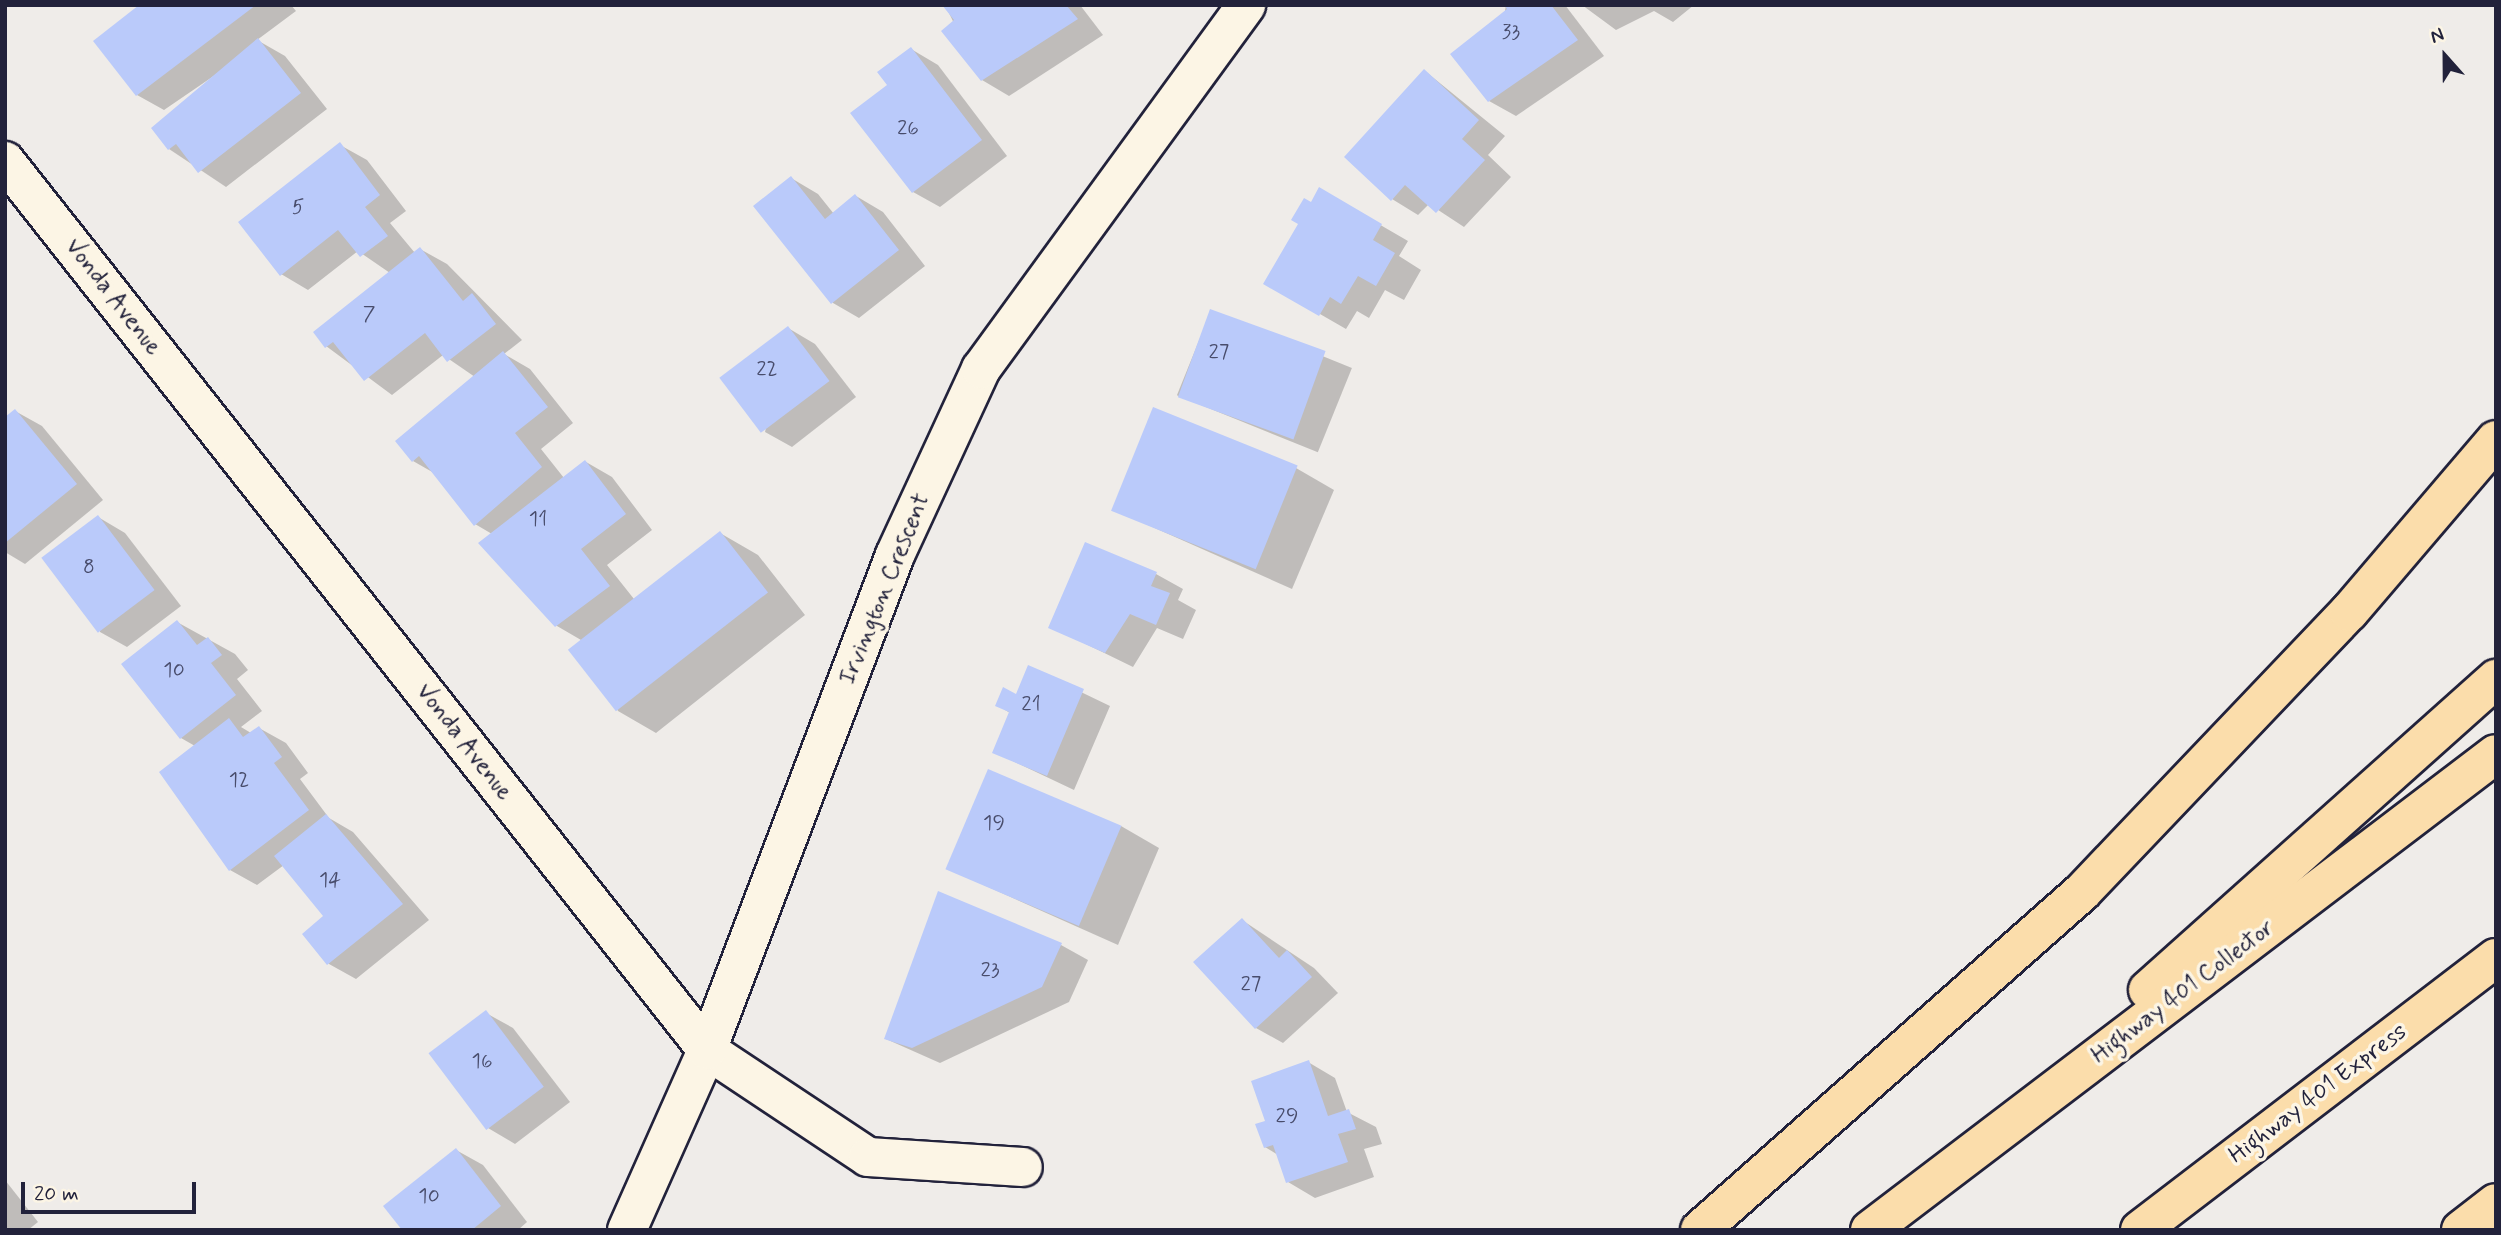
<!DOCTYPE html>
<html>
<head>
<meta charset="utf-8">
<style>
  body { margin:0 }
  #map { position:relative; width:2501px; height:1235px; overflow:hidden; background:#efece9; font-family:Mynerve,sans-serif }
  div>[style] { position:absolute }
  .shadow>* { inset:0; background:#0003; transform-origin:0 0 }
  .building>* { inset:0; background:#bacafa; transform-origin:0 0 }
  .roads { filter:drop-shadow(2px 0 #22223b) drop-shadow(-2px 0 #22223b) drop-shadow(0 2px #22223b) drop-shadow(0 -2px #22223b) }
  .minor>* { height:38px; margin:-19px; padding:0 19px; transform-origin:19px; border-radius:19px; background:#fcf5e5 }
  .motorway>* { height:38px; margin:-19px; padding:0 19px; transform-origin:19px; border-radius:19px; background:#fbddab }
  span { translate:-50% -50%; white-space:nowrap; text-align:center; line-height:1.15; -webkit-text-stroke:7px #fcf5e5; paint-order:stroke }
  .number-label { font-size:21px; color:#484c6b }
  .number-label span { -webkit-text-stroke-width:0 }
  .street-label { font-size:24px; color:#22223b }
  .frame { position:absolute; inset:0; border:7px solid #22223b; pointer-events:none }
  .north { position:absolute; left:2410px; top:21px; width:70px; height:70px; -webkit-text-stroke:5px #fcf5e5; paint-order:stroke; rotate:339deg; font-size:19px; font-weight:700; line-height:28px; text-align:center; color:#22223b }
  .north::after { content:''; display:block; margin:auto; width:24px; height:32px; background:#22223b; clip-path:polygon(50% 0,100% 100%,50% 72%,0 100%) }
  .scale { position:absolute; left:21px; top:1182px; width:175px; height:32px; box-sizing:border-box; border:4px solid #22223b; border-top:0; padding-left:9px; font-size:21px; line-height:24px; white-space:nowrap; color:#22223b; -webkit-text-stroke:5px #fcf5e5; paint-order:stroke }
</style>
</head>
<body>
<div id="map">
  <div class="shadow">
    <div style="clip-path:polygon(142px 5px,291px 5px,296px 11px,257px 40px,285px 56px,327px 109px,226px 187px,169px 149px,221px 71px,164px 110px,137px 95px)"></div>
    <div style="clip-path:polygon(945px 5px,1080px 5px,1103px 35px,1009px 96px,982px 80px)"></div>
    <div style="clip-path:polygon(1506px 5px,1565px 5px,1604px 56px,1516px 116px,1489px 101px)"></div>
    <div style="clip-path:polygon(1582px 5px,1694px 5px,1673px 22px,1654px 11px,1616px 30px)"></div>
    <div style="clip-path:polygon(911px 49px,938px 65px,1007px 156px,940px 207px,913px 192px,890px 85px)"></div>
    <div style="clip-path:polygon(1425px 71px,1505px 136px,1488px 155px,1511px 177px,1464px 227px,1429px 204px,1418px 215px,1392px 199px)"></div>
    <div style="clip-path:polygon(340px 145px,367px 160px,406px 211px,390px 223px,415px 253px,420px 249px,447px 264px,522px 340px,504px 354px,530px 369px,573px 423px,541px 449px,564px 478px,586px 462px,612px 477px,652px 530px,607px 565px,634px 599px,720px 533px,758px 555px,805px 615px,656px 733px,618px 711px,581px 640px,557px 626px,480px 543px,492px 534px,475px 524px,434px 473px,413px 461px,475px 377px,443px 355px,392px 395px,326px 346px,390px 273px,358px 251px,308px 290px,281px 274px)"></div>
    <div style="clip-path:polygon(791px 178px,818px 194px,834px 214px,856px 196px,883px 212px,925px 266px,859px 318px,833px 303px)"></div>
    <div style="clip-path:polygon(1320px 190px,1408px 241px,1399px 256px,1421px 270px,1404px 300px,1385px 290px,1369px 318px,1357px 311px,1346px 329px,1266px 283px)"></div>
    <div style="left:1211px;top:311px;width:152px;height:91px;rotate:22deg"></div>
    <div style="clip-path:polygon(788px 328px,815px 344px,856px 397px,792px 447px,765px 432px)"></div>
    <div style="clip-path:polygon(15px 411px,42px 426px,103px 500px,25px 564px,5px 552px,5px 419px)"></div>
    <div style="clip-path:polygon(1296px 468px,1334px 490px,1292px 589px,1112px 509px)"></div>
    <div style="clip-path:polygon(98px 517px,125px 533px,181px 606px,127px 647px,100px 632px)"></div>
    <div style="clip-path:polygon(1156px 574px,1183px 589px,1178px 600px,1196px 610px,1183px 639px,1157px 628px,1133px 667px,1051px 627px)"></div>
    <div style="clip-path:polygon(177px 622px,235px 654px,248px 670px,237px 679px,262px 711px,241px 727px,251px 733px,259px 728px,286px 743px,308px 773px,300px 779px,329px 818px,353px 832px,429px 920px,356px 979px,329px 964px,304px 934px,325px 916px,284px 865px,257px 885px,230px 870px,195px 746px,181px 738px)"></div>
    <div style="clip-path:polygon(1029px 667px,1110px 706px,1074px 790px,994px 752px,1010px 713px,997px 705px,1017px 696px)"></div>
    <div style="clip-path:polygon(1121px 826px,1159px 848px,1118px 945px,948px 869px)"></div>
    <div style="clip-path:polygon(1242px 920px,1314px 968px,1338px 993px,1283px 1043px,1256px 1028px)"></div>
    <div style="clip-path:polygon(1061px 945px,1088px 960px,1069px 1002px,940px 1063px,886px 1039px)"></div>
    <div style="clip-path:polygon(486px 1013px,513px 1028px,570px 1102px,515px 1144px,488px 1128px)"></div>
    <div style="clip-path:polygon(1308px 1062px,1335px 1078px,1347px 1112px,1376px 1127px,1382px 1144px,1364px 1149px,1374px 1177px,1315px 1198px,1288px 1182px,1278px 1155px,1265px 1147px,1267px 1122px)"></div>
    <div style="clip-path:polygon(456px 1150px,483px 1165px,527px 1222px,518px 1230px,404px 1230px)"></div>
    <div style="clip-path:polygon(5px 1180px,38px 1222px,28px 1230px,5px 1230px)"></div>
  </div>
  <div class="building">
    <div style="clip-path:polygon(139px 5px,256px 5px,136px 96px,93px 41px)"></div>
    <div style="clip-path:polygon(942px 5px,1066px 5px,1078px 19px,981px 81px,941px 31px,954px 20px)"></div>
    <div style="clip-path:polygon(1504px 5px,1551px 5px,1578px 40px,1488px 102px,1450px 54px,1507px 9px)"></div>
    <div style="clip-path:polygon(258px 38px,301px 93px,198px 173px,176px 144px,168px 150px,151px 128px)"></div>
    <div style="clip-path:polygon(911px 47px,982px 140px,912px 193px,850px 113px,887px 85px,877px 72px)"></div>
    <div style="clip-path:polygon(1424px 69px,1479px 120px,1462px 139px,1485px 160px,1436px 213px,1405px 185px,1391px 201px,1344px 157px)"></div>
    <div style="clip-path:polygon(340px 142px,380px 195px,365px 207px,388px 236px,360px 257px,338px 230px,280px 276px,238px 222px)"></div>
    <div style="clip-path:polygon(791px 176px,825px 219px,855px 194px,899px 250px,831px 304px,753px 206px)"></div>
    <div style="clip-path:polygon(1319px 187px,1382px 224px,1373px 240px,1395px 253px,1376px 286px,1358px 276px,1341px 304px,1330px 297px,1319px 316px,1263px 284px,1298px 224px,1291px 220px,1304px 198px,1311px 202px)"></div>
    <div style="clip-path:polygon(420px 247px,463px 301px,472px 293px,496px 324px,447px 362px,425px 333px,364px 381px,333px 342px,325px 348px,313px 332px)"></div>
    <div style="left:1210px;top:309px;width:123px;height:94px;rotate:20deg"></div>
    <div style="left:788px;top:326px;width:69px;height:86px;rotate:53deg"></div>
    <div style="clip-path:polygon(503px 351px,548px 407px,515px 433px,542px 467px,474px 526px,419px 456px,412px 462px,395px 441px)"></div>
    <div style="left:1153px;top:407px;width:156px;height:112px;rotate:22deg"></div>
    <div style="clip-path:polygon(15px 409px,77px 484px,5px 543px,5px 417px)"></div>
    <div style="clip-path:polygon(585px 460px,626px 514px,581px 549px,610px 586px,555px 627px,478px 543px)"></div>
    <div style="left:98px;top:515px;width:94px;height:71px;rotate:53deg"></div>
    <div style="left:720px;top:531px;width:78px;height:193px;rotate:52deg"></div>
    <div style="clip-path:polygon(1085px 542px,1157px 572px,1151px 586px,1170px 593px,1156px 625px,1130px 614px,1105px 653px,1048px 628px)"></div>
    <div style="clip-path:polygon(177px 620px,197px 645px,208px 637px,222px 655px,211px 663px,236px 695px,180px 739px,121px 664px)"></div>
    <div style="clip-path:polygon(1028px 665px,1084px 689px,1047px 776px,992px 753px,1009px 712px,995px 706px,1003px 687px,1016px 694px)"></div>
    <div style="clip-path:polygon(229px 718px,243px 737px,259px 726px,282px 757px,274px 763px,309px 810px,229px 871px,159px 772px)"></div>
    <div style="left:988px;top:769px;width:145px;height:109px;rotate:23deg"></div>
    <div style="clip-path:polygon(326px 814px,403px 904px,327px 965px,302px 934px,323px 916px,274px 856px)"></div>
    <div style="clip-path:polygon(938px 891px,1062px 943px,1042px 987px,912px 1048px,884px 1039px)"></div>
    <div style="clip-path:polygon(1242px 918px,1279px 958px,1287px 950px,1312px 977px,1255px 1029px,1193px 962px)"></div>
    <div style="left:486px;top:1010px;width:96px;height:72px;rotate:53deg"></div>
    <div style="clip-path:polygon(1309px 1060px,1328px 1116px,1349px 1109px,1356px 1129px,1338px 1134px,1348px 1162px,1286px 1183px,1273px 1145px,1264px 1148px,1255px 1124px,1265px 1121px,1251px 1081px)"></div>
    <div style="clip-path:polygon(456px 1148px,501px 1206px,472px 1230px,402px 1230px,383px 1206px)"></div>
  </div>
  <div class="roads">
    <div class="minor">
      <div style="left:5px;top:161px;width:1133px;rotate:51.7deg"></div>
      <div style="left:707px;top:1050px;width:193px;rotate:33.6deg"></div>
      <div style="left:868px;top:1157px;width:155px;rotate:3.7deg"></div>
      <div style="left:627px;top:1230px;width:197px;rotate:-66deg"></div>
      <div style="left:707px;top:1050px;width:529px;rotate:-69.2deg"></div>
      <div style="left:895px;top:555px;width:205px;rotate:-65.2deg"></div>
      <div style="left:981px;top:369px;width:450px;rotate:-53.9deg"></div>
    </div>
    <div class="motorway">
      <div style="left:2148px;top:990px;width:467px;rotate:-41.8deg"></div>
      <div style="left:1700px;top:1230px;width:510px;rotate:-41.5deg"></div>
      <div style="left:2082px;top:892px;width:387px;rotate:-46.4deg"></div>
      <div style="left:2349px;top:612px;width:226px;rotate:-49.5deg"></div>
      <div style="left:1870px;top:1230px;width:786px;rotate:-37.25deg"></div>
      <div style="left:2140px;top:1230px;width:448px;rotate:-37.4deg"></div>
      <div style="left:2461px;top:1230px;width:44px;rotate:-37.6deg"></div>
    </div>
  </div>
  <div class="number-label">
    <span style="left:1511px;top:32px">33</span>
    <span style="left:908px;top:128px">26</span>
    <span style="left:298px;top:207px">5</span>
    <span style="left:369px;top:314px">7</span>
    <span style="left:1219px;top:352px">27</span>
    <span style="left:767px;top:369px">22</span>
    <span style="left:538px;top:519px">11</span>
    <span style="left:89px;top:567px">8</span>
    <span style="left:174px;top:670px">10</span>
    <span style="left:1031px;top:704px">21</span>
    <span style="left:239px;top:780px">12</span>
    <span style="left:994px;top:823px">19</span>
    <span style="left:330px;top:880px">14</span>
    <span style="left:990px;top:970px">23</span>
    <span style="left:1251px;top:984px">27</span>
    <span style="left:482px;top:1061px">16</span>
    <span style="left:1287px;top:1116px">29</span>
    <span style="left:429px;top:1196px">10</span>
  </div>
  <div class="street-label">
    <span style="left:113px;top:297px;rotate:52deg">Vonda Avenue</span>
    <span style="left:885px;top:589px;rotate:-68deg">Irvington Crescent</span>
    <span style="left:464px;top:742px;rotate:52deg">Vonda Avenue</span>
    <span style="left:2183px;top:992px;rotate:-37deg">Highway 401 Collector</span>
    <span style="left:2318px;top:1094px;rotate:-37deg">Highway 401 Express</span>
  </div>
  <div class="frame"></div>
  <div class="north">N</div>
  <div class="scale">20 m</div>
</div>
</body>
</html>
